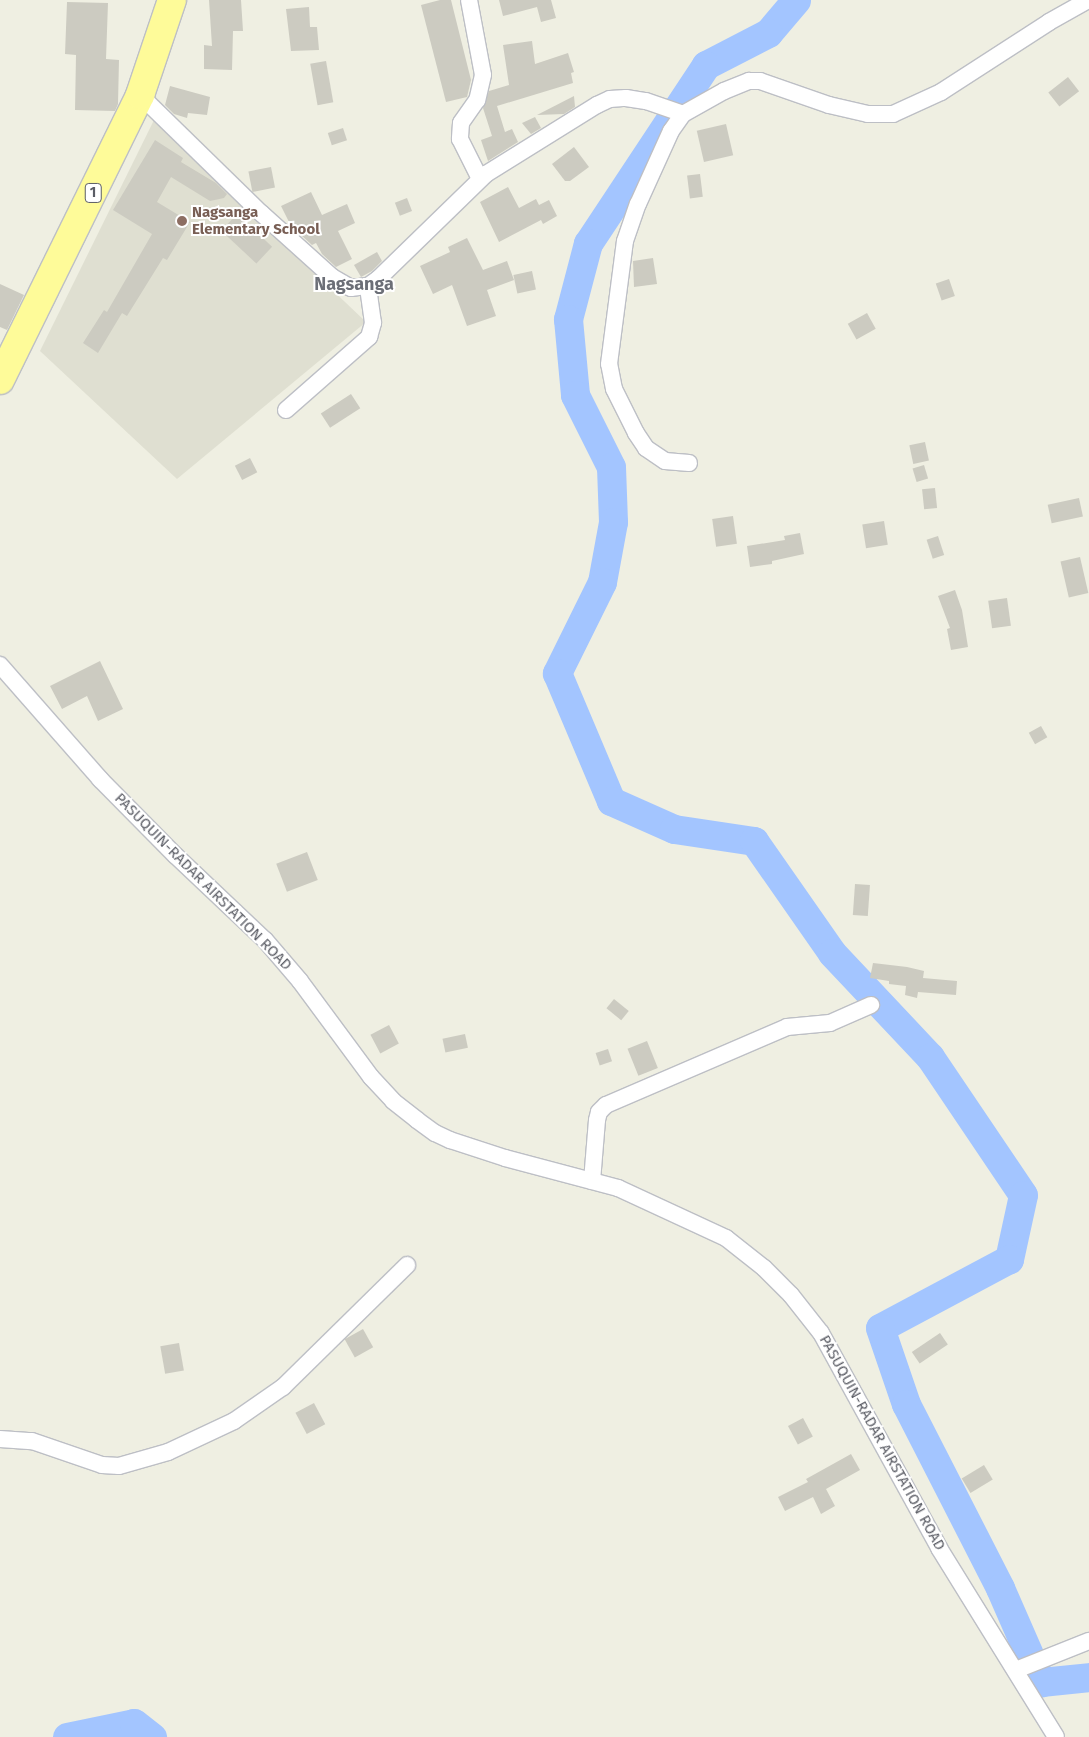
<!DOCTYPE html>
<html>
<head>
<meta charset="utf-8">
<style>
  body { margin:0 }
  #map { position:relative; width:1089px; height:1737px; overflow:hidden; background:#efefe2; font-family:"Fira Sans",sans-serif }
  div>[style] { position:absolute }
  .education>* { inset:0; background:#dfdfd1 }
  .river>* { height:29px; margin:-14.5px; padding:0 14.5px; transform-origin:14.5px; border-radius:14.5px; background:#a3c5ff }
  .building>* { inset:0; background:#cccbc1; transform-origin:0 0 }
  .roads { filter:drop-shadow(1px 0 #bdbfc5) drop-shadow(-1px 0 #bdbfc5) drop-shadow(0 1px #bdbfc5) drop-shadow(0 -1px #bdbfc5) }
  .minor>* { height:16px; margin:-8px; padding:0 8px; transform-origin:8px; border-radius:8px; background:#fff }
  .trunk>* { height:28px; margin:-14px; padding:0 14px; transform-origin:14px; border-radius:14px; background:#fefb99 }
  .dots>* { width:14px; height:14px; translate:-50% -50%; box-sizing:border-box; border:2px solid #fff; border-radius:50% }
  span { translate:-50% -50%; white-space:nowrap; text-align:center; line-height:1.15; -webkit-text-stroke:4px #fff; paint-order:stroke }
  .shield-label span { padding:1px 4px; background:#fff; border:1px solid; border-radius:4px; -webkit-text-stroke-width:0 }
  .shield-label { font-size:14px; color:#5b5d65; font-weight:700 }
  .education-label { font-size:15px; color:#785e54; font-weight:700 }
  .left { translate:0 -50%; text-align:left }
  .street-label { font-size:15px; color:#5b5d65 }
  .quarter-label { font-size:18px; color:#6c6f77; font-weight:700 }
</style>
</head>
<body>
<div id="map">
  <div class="education">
    <div style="clip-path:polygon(154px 120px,366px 322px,177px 479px,40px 351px)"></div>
  </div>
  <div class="river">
    <div style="left:796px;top:0;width:43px;rotate:130.3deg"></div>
    <div style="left:768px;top:33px;width:70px;rotate:152.7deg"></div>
    <div style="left:706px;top:65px;width:214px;rotate:123.5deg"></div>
    <div style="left:588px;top:243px;width:79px;rotate:104.7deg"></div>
    <div style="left:568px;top:319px;width:76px;rotate:84.7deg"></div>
    <div style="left:575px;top:395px;width:80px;rotate:63.4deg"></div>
    <div style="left:611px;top:467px;width:55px;rotate:87.9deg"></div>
    <div style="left:613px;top:522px;width:61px;rotate:100.4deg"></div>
    <div style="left:602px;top:582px;width:102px;rotate:116.3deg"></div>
    <div style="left:557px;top:673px;width:139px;rotate:67.1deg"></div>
    <div style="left:611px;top:801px;width:69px;rotate:24deg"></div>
    <div style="left:674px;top:829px;width:81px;rotate:8.5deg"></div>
    <div style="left:754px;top:841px;width:136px;rotate:55.1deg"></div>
    <div style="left:832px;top:953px;width:143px;rotate:46.7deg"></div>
    <div style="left:930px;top:1057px;width:166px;rotate:56deg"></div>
    <div style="left:1023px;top:1195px;width:66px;rotate:102.3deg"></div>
    <div style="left:1009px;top:1259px;width:146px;rotate:151.9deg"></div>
    <div style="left:880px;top:1328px;width:80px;rotate:71.1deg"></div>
    <div style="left:906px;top:1404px;width:207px;rotate:62.9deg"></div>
    <div style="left:1000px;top:1588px;width:103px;rotate:66.4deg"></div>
    <div style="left:1041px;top:1682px;width:48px;rotate:-5.9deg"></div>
    <div style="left:67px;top:1737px;width:68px;rotate:-11.8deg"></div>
    <div style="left:134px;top:1723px;width:23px;rotate:38deg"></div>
  </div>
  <div class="building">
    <div style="clip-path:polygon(209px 0,241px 0,243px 31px,233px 31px,232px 70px,204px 69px,204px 45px,212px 46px)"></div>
    <div style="clip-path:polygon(440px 0,451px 0,471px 80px,467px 97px,446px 102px,421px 5px)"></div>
    <div style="clip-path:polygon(499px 0,551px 0,556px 18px,541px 22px,537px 7px,503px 16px)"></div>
    <div style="clip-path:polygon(67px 2px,108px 3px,106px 59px,119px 60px,118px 104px,115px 111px,75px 110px,76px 55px,65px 54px)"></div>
    <div style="clip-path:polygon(309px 7px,310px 27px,317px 27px,319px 50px,291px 51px,286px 9px)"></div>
    <div style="clip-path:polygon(532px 41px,535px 64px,568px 53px,574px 72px,571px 73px,573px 83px,497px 106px,505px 132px,512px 129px,518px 142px,488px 161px,481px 140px,492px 136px,483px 108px,489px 91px,509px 85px,503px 45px)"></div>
    <div style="left:326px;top:61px;width:42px;height:16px;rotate:80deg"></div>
    <div style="left:1068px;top:77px;width:18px;height:25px;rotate:52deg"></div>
    <div style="clip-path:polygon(170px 86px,210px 97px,207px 115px,188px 113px,187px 118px,174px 114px,165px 105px)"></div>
    <div style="clip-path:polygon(574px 96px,575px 107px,564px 114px,537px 115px)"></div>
    <div style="clip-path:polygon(535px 117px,541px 128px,531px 134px,522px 123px)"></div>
    <div style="left:726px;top:124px;width:32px;height:30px;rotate:77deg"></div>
    <div style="left:343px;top:128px;width:13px;height:16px;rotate:72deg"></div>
    <div style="clip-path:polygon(155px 140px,183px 158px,181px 162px,216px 183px,227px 194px,224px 198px,210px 201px,171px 177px,157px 202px,190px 222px,167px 260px,163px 258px,127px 316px,122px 313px,98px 353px,83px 343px,104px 310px,107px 312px,152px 234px,113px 210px)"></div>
    <div style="clip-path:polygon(574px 147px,589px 167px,570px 181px,565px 181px,552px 164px)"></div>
    <div style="left:271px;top:167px;width:21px;height:23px;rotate:79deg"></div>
    <div style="left:700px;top:174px;width:23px;height:13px;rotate:83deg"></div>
    <div style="clip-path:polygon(508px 187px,519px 208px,536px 199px,539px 205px,549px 200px,557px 216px,543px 224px,541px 220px,499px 242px,480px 202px)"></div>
    <div style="clip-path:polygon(311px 192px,322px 215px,347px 204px,355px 223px,338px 231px,352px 259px,336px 267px,322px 254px,316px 243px,312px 245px,291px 226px,281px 206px)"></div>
    <div style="left:407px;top:198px;width:14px;height:13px;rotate:69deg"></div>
    <div style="left:237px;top:214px;width:48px;height:23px;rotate:43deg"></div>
    <div style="clip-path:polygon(467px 238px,483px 270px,507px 261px,514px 280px,487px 290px,496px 316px,467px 326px,452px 285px,433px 294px,420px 266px,450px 252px,448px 247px)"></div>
    <div style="clip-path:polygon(377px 252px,382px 261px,372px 271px,361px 277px,354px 265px)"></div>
    <div style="clip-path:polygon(653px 258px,657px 284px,634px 287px,633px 261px)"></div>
    <div style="left:532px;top:271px;width:19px;height:19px;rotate:78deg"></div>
    <div style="left:949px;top:279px;width:18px;height:14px;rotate:71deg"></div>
    <div style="clip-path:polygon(0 284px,24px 295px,7px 330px,0 327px)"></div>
    <div style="left:867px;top:313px;width:18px;height:22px;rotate:61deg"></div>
    <div style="left:351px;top:394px;width:17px;height:36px;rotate:57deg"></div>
    <div style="left:925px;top:442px;width:19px;height:16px;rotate:78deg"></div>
    <div style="left:250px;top:458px;width:16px;height:17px;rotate:63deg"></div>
    <div style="left:924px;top:465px;width:14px;height:12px;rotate:73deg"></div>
    <div style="left:935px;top:488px;width:20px;height:13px;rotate:84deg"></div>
    <div style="left:1079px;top:498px;width:19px;height:32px;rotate:78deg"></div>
    <div style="left:733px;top:516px;width:28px;height:21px;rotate:82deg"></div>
    <div style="left:884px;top:521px;width:24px;height:22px;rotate:81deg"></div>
    <div style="clip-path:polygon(800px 533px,804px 554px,772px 561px,772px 564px,750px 567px,747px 546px,785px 540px,784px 536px)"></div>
    <div style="left:938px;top:536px;width:20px;height:12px;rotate:72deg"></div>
    <div style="left:1080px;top:557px;width:37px;height:20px;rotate:77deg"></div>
    <div style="clip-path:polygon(955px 590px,962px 610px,968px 647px,951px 650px,947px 629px,950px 628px,938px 596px)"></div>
    <div style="left:1007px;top:598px;width:28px;height:19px;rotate:82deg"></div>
    <div style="clip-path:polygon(100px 661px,123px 709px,98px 721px,87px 696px,62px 709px,50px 686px)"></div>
    <div style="left:1041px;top:726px;width:13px;height:14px;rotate:61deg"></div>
    <div style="left:307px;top:852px;width:30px;height:33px;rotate:69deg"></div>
    <div style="left:855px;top:884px;width:15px;height:31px;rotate:4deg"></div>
    <div style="clip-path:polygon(873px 963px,907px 967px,924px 971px,923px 978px,957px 981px,956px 995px,918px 992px,917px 998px,905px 995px,906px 986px,889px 984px,889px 981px,870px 978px)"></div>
    <div style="left:614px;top:999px;width:19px;height:12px;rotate:39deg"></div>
    <div style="left:389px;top:1025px;width:21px;height:21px;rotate:62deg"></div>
    <div style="left:465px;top:1034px;width:14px;height:23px;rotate:78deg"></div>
    <div style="left:647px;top:1041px;width:29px;height:21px;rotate:68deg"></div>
    <div style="left:608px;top:1049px;width:13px;height:13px;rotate:72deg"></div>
    <div style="left:363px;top:1329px;width:21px;height:21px;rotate:61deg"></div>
    <div style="left:940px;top:1333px;width:14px;height:34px;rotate:56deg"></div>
    <div style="left:179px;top:1343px;width:28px;height:19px;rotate:80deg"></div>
    <div style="left:314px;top:1403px;width:24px;height:21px;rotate:62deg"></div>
    <div style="left:803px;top:1418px;width:21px;height:17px;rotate:62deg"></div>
    <div style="clip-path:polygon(851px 1454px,860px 1470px,826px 1489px,835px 1506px,821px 1514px,813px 1497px,785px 1511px,778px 1497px,808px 1482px,806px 1479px)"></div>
    <div style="left:984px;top:1465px;width:17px;height:26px;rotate:59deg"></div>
  </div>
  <div class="roads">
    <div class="minor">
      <div style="left:469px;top:0;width:76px;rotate:79.4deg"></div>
      <div style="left:483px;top:75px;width:26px;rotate:103deg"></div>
      <div style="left:477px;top:100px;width:28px;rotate:125deg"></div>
      <div style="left:461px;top:123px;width:16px;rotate:94deg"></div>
      <div style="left:460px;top:139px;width:45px;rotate:63.4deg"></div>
      <div style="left:140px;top:95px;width:169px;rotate:44.3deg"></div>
      <div style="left:261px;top:213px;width:96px;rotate:42deg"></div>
      <div style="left:332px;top:277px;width:22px;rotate:30deg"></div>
      <div style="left:351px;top:288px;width:17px;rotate:-7deg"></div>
      <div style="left:368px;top:286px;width:12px;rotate:-35deg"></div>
      <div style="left:378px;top:279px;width:151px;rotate:-44.2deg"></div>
      <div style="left:486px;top:174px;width:131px;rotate:-31.9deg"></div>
      <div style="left:597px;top:105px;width:14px;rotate:-25deg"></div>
      <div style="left:610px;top:99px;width:16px;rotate:-4deg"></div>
      <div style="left:626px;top:98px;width:20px;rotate:9deg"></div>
      <div style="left:646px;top:101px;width:39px;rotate:19deg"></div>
      <div style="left:286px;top:410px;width:111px;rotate:-41.3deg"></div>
      <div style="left:369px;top:337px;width:15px;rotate:-74deg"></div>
      <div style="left:373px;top:323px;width:37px;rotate:-98deg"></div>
      <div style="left:689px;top:463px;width:24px;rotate:-175deg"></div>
      <div style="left:665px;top:461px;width:23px;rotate:-146deg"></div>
      <div style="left:646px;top:448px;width:18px;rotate:-124deg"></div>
      <div style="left:636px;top:433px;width:49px;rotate:-116.6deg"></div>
      <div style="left:614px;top:389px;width:25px;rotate:-101deg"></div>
      <div style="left:609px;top:364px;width:124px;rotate:-82.6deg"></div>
      <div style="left:625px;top:241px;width:39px;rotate:-71deg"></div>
      <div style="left:638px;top:204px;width:80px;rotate:-65.7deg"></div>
      <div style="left:671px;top:131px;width:21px;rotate:-55deg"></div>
      <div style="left:683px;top:114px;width:47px;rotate:-29.3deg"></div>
      <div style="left:724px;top:91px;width:27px;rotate:-22deg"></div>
      <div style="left:749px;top:81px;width:11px"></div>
      <div style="left:760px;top:81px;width:73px;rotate:19.2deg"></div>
      <div style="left:829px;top:105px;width:40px;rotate:13deg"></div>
      <div style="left:868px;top:114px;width:25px"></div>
      <div style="left:893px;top:114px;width:53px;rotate:-24.6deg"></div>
      <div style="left:941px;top:92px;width:129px;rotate:-32.9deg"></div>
      <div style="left:1049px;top:22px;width:45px;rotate:-29.4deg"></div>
      <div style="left:0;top:665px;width:152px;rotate:48.7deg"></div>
      <div style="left:100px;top:779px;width:107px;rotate:45.4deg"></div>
      <div style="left:175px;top:855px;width:124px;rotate:43.4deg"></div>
      <div style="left:265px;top:940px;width:54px;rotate:49.5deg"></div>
      <div style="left:300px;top:981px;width:119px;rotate:53.5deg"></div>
      <div style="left:371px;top:1077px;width:33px;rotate:47deg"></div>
      <div style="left:393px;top:1101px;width:31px;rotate:38deg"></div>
      <div style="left:417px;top:1120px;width:22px;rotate:36deg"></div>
      <div style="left:435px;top:1133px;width:17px;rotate:25deg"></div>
      <div style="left:450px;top:1140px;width:58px;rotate:18.1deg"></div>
      <div style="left:505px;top:1158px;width:117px;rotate:14.9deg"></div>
      <div style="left:618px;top:1188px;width:119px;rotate:24.8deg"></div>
      <div style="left:726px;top:1238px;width:48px;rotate:38.3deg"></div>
      <div style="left:764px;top:1268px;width:38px;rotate:45deg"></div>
      <div style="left:791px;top:1295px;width:48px;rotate:51.7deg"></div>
      <div style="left:821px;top:1333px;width:245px;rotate:61.2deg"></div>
      <div style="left:939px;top:1548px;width:222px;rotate:58.2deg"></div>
      <div style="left:592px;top:1181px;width:61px;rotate:-85.3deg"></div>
      <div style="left:597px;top:1120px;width:8px;rotate:-76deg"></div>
      <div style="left:599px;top:1112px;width:10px;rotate:-45deg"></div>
      <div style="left:606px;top:1105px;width:197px;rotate:-23.3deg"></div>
      <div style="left:787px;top:1027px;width:43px;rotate:-5.3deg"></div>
      <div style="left:830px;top:1023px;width:45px;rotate:-23.7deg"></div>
      <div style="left:0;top:1439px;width:32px;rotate:4deg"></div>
      <div style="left:32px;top:1441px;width:74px;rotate:18.9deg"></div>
      <div style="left:102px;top:1465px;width:17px;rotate:3deg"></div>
      <div style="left:119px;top:1466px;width:51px;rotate:-15.9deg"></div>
      <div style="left:168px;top:1452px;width:73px;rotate:-25.2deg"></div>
      <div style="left:234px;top:1421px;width:60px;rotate:-34.8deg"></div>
      <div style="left:283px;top:1387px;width:174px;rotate:-44.5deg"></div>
      <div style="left:1016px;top:1670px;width:79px;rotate:-21.7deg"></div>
    </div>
    <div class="trunk">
      <div style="left:0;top:380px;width:318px;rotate:-63.8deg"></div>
      <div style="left:140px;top:95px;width:100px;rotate:-71.4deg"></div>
    </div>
  </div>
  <div class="dots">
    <div style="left:182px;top:221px;background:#8d6e63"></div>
  </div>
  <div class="shield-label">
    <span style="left:93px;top:193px">1</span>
  </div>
  <div class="education-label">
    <span class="left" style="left:192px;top:221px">Nagsanga<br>Elementary School</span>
  </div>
  <div class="street-label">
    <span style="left:203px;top:882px;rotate:45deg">PASUQUIN-RADAR AIRSTATION ROAD</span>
    <span style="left:882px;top:1443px;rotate:61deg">PASUQUIN-RADAR AIRSTATION ROAD</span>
  </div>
  <div class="quarter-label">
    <span style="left:354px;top:284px">Nagsanga</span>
  </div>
</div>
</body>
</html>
